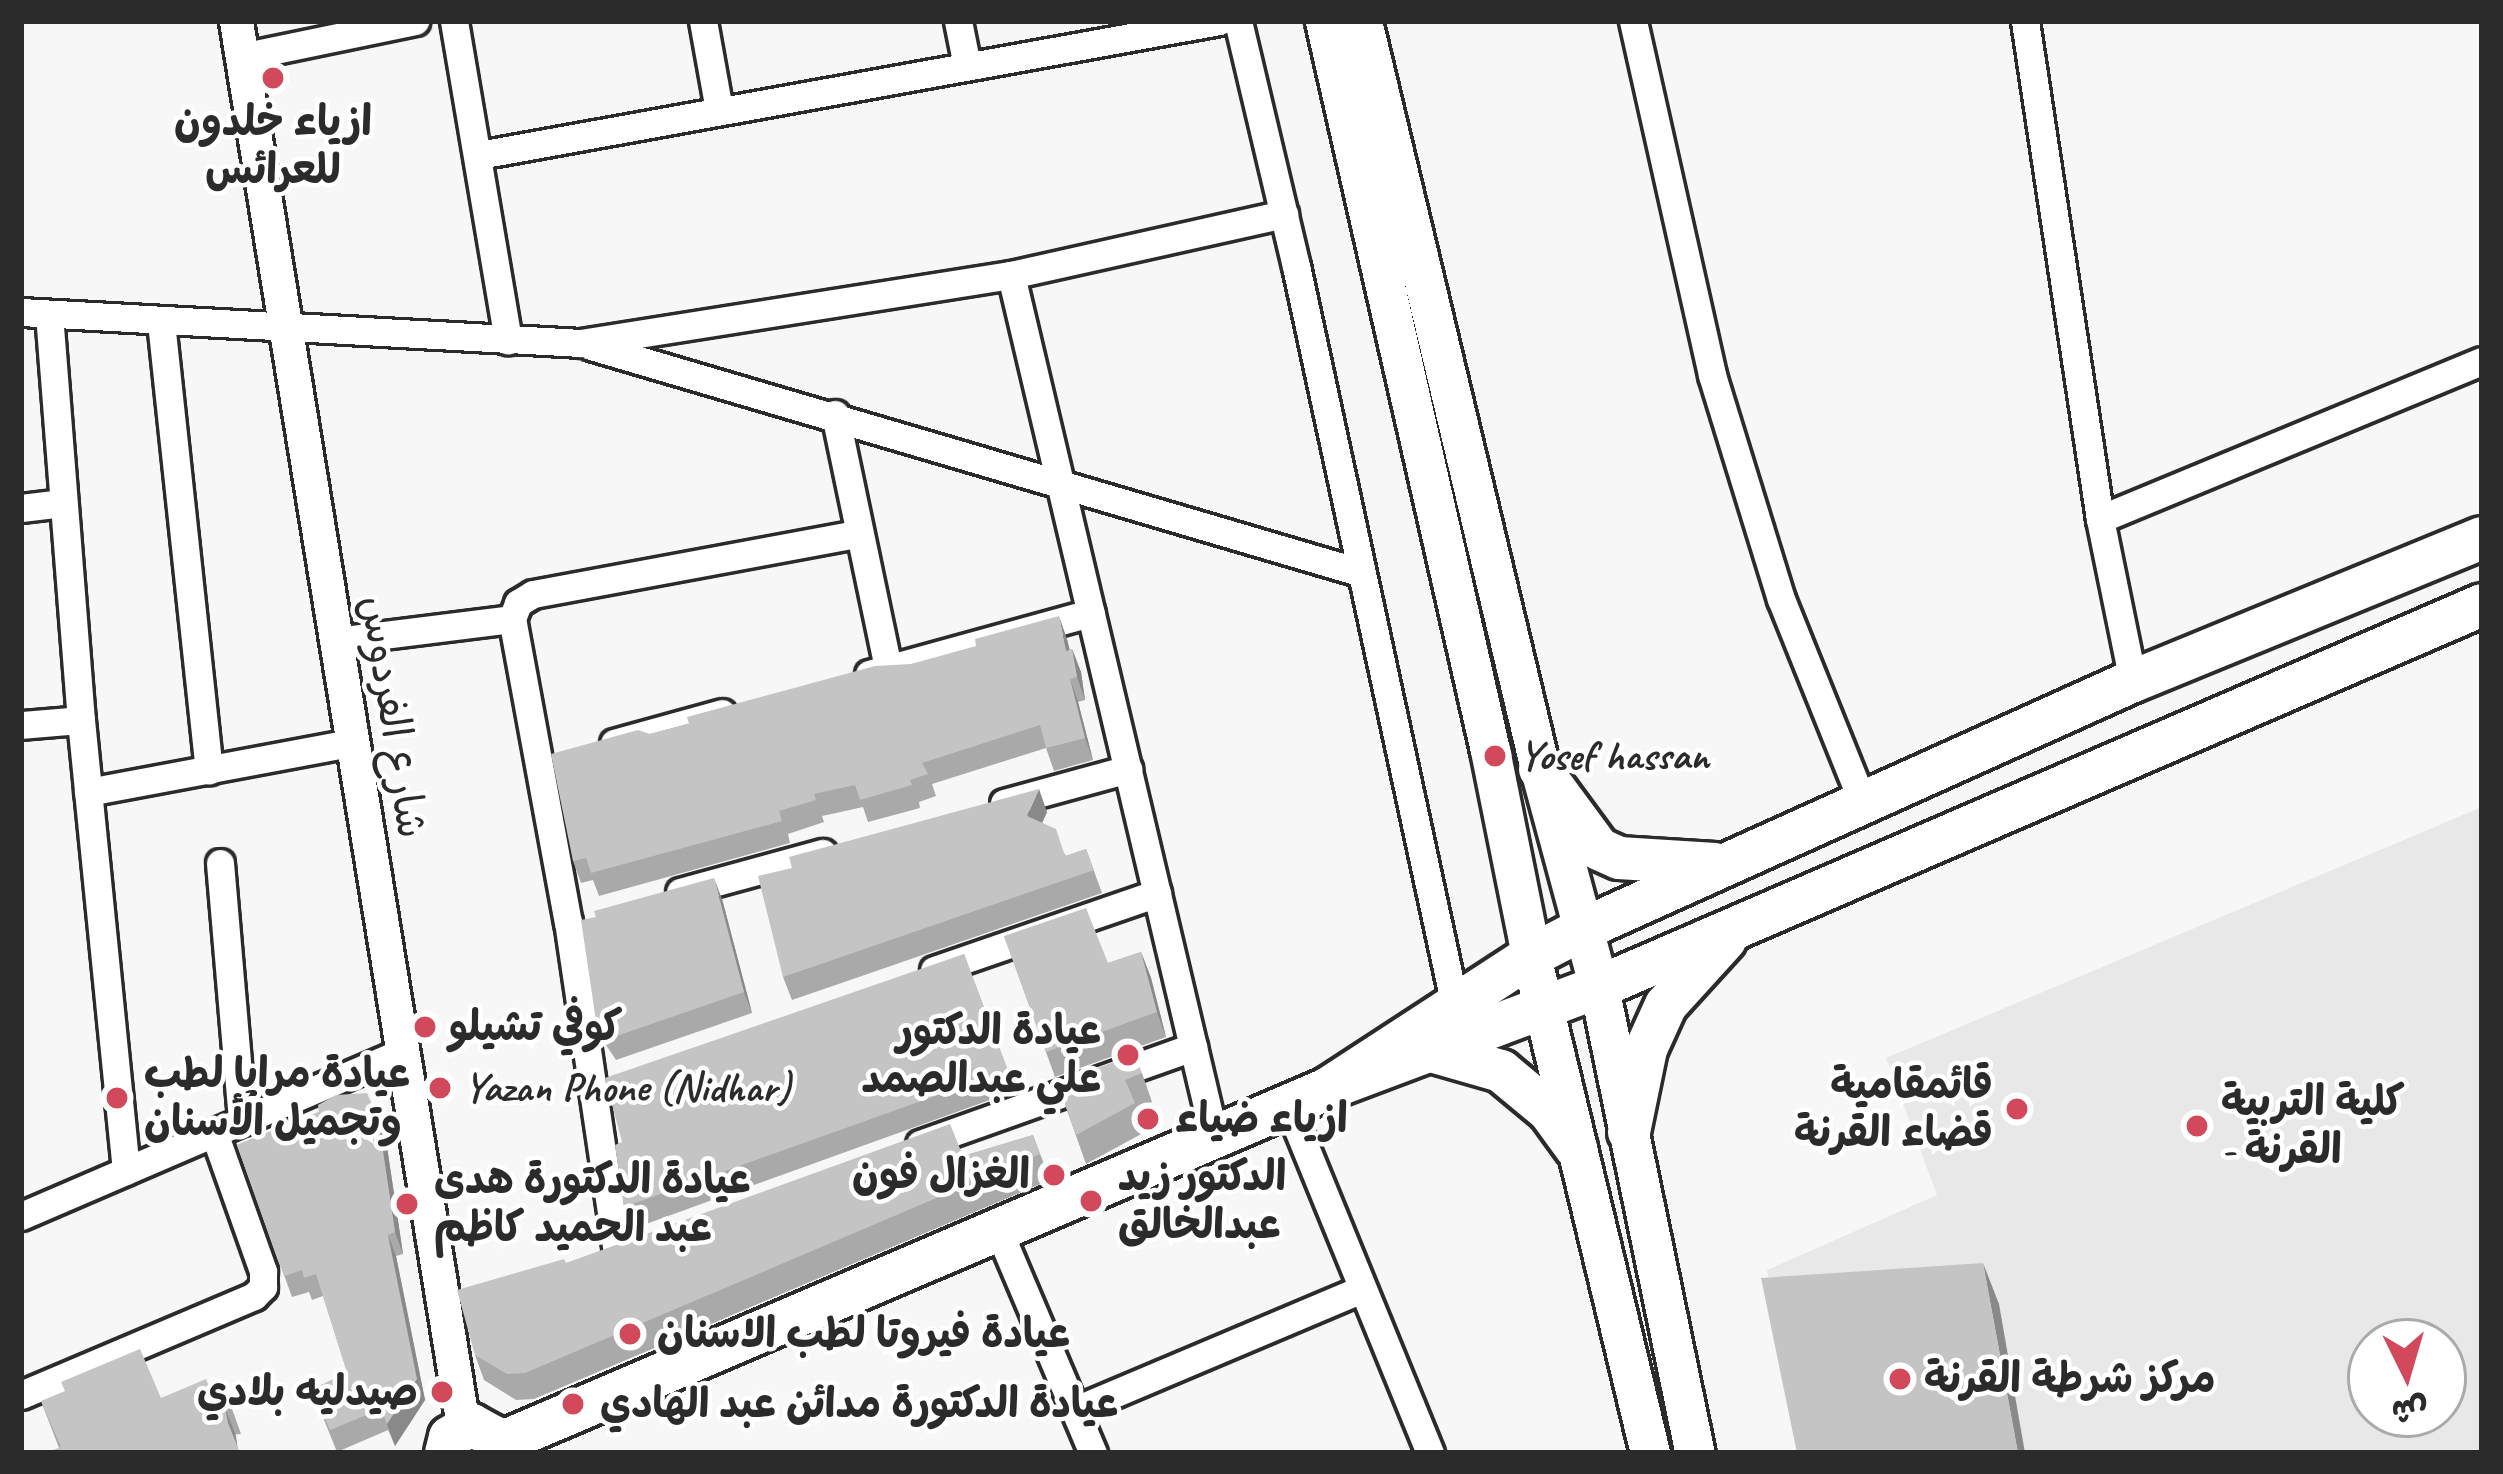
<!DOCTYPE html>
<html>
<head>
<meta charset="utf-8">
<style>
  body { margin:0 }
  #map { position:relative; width:2503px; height:1474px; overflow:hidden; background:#f7f7f7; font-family:Caveat,"Playpen Sans Arabic",sans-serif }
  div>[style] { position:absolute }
  .built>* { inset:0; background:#e8e8e8 }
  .roads { filter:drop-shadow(3px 0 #2b2b2b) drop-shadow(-3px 0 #2b2b2b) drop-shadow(0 3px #2b2b2b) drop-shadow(0 -3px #2b2b2b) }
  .minor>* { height:27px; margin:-13.5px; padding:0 13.5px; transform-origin:13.5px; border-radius:13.5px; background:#fff }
  .tertiary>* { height:33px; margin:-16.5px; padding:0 16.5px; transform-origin:16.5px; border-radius:16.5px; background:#fff }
  .secondary>* { height:39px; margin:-19.5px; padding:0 19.5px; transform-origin:19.5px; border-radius:19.5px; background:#fff }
  .primary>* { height:42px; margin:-21px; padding:0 21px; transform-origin:21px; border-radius:21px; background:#fff }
  .wall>* { inset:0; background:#a9a9a9 }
  .shaded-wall>* { inset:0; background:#898989 }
  .building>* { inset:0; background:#c4c4c4 }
  .dots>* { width:33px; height:33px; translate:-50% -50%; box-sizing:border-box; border:6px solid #fff; border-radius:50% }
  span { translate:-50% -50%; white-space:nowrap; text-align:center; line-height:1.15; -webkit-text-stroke:9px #fff; paint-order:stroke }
  .poi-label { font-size:42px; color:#2b2b2b; font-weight:700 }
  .left { translate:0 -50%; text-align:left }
  .right { translate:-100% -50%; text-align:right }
  .street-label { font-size:42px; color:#2b2b2b }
  .frame { position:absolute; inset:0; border:24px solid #2b2b2b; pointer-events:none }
  .north { position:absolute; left:2347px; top:1318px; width:120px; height:120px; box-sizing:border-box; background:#fff; border:3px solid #aaa; border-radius:50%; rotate:175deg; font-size:33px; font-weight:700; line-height:48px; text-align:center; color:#2b2b2b }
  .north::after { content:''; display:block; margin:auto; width:42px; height:54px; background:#d1495b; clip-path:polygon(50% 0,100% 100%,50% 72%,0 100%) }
</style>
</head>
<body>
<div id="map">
  <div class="built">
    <div style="clip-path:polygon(evenodd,2482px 807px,2482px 1453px,2025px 1453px,1776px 1319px,1767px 1270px,1937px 1195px,1886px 1058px,2482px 807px,2371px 1342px,2443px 1342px,2443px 1414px,2371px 1414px,2371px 1342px)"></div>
  </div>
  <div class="roads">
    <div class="minor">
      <div style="left:454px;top:21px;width:324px;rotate:80.4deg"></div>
      <div style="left:703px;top:21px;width:90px;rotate:79.8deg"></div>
      <div style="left:958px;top:21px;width:46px;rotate:78.7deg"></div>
      <div style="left:1238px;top:21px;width:252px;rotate:76.7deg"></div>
      <div style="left:1296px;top:266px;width:757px;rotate:77.87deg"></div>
      <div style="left:1633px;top:21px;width:363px;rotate:77.4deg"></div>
      <div style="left:1712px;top:375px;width:234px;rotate:72.9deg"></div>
      <div style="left:1781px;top:599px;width:220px;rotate:68.1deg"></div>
      <div style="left:2025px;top:21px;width:504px;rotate:81.44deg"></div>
      <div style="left:2100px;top:519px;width:165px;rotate:78.5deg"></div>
      <div style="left:241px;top:57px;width:178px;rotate:-11.7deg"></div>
      <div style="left:479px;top:155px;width:752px;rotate:-10.26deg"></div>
      <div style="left:1011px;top:275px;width:885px;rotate:76.73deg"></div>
      <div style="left:21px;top:312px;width:561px;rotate:3.17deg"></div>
      <div style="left:581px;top:343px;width:435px;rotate:-9deg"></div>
      <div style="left:1011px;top:275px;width:280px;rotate:-12.6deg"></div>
      <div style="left:49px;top:314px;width:407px;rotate:85.5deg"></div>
      <div style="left:81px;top:720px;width:453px;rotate:84.3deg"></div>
      <div style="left:161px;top:322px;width:451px;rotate:83.9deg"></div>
      <div style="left:591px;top:346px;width:801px;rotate:16.4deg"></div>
      <div style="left:835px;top:414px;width:259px;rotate:78.2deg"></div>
      <div style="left:21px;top:508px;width:42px;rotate:-6.8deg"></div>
      <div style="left:2100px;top:519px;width:413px;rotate:-22.5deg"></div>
      <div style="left:336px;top:641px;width:177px;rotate:-7.1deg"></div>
      <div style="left:869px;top:674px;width:230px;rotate:-15.4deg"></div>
      <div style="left:21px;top:725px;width:60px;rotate:-4.8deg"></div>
      <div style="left:614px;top:743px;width:112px;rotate:-15.5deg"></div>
      <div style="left:88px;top:792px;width:268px;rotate:-10.6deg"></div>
      <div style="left:1004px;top:803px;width:129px;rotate:-15.3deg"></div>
      <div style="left:220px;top:863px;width:259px;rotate:85.1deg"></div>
      <div style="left:680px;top:892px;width:148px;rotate:-15.3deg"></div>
      <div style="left:934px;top:970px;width:236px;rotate:-19deg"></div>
      <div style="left:1288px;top:1105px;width:376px;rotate:67.8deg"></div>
      <div style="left:920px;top:1144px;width:290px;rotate:-19.6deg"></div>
      <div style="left:21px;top:1216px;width:413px;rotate:-23.3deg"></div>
      <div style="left:997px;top:1227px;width:246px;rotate:67deg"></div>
      <div style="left:617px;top:1253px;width:334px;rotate:-98.4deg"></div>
      <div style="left:568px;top:923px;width:309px;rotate:-100.4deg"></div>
      <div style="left:512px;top:619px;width:17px;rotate:-69deg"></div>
      <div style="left:518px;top:603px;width:17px;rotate:-31deg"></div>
      <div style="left:533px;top:594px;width:329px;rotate:-10.5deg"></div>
      <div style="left:21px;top:1395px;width:253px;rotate:-23deg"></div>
      <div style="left:254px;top:1296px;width:13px;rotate:-45deg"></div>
      <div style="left:263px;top:1287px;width:16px;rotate:-90deg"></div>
      <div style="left:263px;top:1271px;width:146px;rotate:-109.5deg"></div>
      <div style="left:1078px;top:1409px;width:306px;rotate:-22.9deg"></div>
    </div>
    <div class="tertiary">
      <div style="left:236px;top:21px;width:1423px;rotate:80.82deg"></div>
    </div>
    <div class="secondary">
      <div style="left:1325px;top:21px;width:747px;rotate:77.25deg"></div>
      <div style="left:1490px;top:750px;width:210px;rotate:78.7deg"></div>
      <div style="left:1531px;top:956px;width:511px;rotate:76.53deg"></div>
      <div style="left:1362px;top:21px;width:769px;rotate:76.61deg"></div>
      <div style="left:1540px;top:769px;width:226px;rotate:74.9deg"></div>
      <div style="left:1599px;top:987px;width:476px;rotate:78.4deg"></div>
    </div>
    <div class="primary">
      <div style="left:2482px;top:538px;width:377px;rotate:157.7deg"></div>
      <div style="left:2133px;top:681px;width:606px;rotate:155.72deg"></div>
      <div style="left:1581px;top:930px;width:56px;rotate:152.5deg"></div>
      <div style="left:1531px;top:956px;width:244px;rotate:146.9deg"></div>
      <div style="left:1327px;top:1089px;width:290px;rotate:-20.6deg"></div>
      <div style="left:1599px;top:987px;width:962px;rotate:-23.39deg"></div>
      <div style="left:1540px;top:769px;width:99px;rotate:53.6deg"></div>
      <div style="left:1599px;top:849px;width:22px;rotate:24deg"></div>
      <div style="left:1619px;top:858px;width:96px;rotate:3.6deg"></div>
      <div style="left:1435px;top:1052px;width:69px;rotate:16.1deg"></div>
      <div style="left:1501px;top:1071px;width:62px;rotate:39.8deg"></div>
      <div style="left:1549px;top:1111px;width:46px;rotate:53.9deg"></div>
      <div style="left:1629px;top:1132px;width:85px;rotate:-78.4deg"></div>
      <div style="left:1646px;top:1049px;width:48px;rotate:-65.6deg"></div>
      <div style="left:1666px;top:1005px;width:88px;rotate:-47.8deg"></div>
      <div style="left:498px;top:1444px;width:902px;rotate:-23.18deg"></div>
      <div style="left:446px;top:1453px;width:16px;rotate:-76deg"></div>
      <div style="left:450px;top:1437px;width:25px;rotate:-29deg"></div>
      <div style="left:472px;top:1425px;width:25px;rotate:29deg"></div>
      <div style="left:494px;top:1437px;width:17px;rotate:73deg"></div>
    </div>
  </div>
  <div class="wall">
    <div style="clip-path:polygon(1067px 639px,1070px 650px,1072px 649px,1081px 672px,1085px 700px,1078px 702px,1093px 760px,1054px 771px,1046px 748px,932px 784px,936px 796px,919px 802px,920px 808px,868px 822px,863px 807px,822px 816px,824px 822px,788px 834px,790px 843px,599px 896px,593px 880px,581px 883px,573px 861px,650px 734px,911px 664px)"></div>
    <div style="clip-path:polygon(1047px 812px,1042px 823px,1066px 856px,1086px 849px,1102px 893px,792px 1000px,783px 977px)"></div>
    <div style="clip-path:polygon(722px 899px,752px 1013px,616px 1060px,604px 1042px,596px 1021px)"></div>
    <div style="clip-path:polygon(1004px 936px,1108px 963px,1141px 952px,1151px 978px,1166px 1037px,1055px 1077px)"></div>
    <div style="clip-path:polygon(964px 954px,1015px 1091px,632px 1229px,624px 1207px,622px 1142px)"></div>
    <div style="clip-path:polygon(1142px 1073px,1152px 1102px,1137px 1109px,1145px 1132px,1086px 1164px,1057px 1082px)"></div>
    <div style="clip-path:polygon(319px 1112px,378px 1118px,386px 1140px,403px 1254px,396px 1256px,425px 1400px,395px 1446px,388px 1430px,337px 1452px,312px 1390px,347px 1372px,323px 1296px,312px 1300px,309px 1292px,292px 1297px,237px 1145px)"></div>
    <div style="clip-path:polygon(1033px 1135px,1050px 1180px,534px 1399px,516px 1400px,484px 1380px,475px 1355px,566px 1263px,963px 1156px)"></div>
    <div style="clip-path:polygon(208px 1384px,231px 1406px,241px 1434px,59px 1448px,41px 1401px,161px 1398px)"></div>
  </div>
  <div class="shaded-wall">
    <div style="clip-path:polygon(1059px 616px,1067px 639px,1074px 673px,1066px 651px)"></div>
    <div style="clip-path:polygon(1072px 649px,1081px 672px,1085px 700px,1077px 677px)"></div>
    <div style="clip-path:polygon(1070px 679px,1078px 702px,1093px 760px,1085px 738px)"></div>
    <div style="clip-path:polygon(1039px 789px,1047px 812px,1035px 839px,1027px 816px)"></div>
    <div style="clip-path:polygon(714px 878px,722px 899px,752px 1013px,744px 992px)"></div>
    <div style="clip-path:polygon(1141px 952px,1151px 978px,1166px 1037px,1157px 1012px)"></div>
    <div style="clip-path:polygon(378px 1118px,386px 1140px,403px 1254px,395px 1232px)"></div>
    <div style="clip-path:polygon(388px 1235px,396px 1256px,425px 1400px,395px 1446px,387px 1424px)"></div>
    <div style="clip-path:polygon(1983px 1263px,1999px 1304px,2025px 1453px,2018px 1453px)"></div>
    <div style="clip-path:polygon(225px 1408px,236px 1436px,238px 1451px,228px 1423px)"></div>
  </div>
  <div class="building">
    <div style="clip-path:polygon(1059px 616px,1066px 651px,1072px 649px,1077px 677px,1070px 679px,1085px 738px,1046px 748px,1040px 725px,922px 763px,928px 774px,910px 780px,912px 785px,860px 800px,855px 785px,814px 794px,816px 800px,779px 811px,782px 821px,591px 873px,586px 858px,573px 861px,551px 754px,638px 730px,650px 734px,689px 724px,687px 717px,875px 666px,911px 664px,976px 646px,975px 639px)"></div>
    <div style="clip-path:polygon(1039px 789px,1027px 816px,1056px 829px,1065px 856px,1086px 849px,1094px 870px,783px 977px,758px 876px,792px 868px,789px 857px)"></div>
    <div style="clip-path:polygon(714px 878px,744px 992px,608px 1039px,596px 1021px,581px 920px,596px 917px,594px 911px)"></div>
    <div style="clip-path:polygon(1086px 908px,1108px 963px,1141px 952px,1157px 1012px,1046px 1052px,1004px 936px)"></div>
    <div style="clip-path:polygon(964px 954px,1008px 1070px,624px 1207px,615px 1145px,622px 1142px,605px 1078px)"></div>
    <div style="clip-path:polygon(1134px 1055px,1142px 1073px,1125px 1080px,1135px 1103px,1076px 1135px,1057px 1082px)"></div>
    <div style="clip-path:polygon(367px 1093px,378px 1118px,395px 1232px,388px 1235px,417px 1379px,387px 1424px,381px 1409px,330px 1430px,312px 1390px,347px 1372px,316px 1274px,304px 1278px,302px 1270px,284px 1276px,237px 1145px,319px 1112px,318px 1105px,336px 1095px)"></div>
    <div style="clip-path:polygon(950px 1124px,963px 1156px,1033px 1135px,1040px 1154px,525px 1373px,507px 1374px,475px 1355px,457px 1290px,564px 1259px,566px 1263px)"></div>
    <div style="clip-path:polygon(1983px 1263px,2018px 1453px,1797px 1453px,1761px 1278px)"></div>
    <div style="clip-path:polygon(140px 1349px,161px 1398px,206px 1379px,208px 1384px,219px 1379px,231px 1406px,225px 1408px,228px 1423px,240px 1453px,54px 1453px,53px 1450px,61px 1447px,41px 1401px,65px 1391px,61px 1382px)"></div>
  </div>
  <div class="dots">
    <div style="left:273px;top:78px;background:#d1495b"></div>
    <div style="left:1495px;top:756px;background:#d1495b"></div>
    <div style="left:425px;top:1027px;background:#d1495b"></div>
    <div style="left:1128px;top:1055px;background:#d1495b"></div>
    <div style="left:440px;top:1088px;background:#d1495b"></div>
    <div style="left:117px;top:1098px;background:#d1495b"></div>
    <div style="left:2017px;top:1109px;background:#d1495b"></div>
    <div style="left:1148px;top:1119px;background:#d1495b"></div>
    <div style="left:2197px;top:1126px;background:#d1495b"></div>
    <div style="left:1054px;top:1175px;background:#d1495b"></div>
    <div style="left:1091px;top:1201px;background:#d1495b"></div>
    <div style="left:407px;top:1204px;background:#d1495b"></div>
    <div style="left:630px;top:1334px;background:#d1495b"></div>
    <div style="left:1900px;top:1379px;background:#d1495b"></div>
    <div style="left:442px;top:1392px;background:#d1495b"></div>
    <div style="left:573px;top:1404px;background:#d1495b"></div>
  </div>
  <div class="poi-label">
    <span style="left:273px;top:146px">ازياء خلدون<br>للعرائس</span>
    <span class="left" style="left:1519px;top:756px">Yosef hassan</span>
    <span class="left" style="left:449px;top:1027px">كوفي تشيلو</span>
    <span class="right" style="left:1101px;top:1055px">عيادة الدكتور<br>علي عبدالصمد</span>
    <span class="left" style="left:144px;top:1098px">عيادة مرايا لطب<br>وتجميل الأسنان</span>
    <span class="right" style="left:1993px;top:1109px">قائمقامية<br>قضاء القرنة</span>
    <span class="left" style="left:464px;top:1088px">Yazan Phone (Nidhar)</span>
    <span class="left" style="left:2221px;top:1126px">كلية التربية<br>- القرنة</span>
    <span class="left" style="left:1175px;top:1119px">ازياء ضياء</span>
    <span class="right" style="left:1030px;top:1175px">الغزال فون</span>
    <span class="left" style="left:1118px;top:1201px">الدكتور زيد<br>عبدالخالق</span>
    <span class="left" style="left:434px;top:1204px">عيادة الدكتورة هدى<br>عبد الحميد كاظم</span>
    <span class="left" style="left:657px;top:1334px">عيادة فيروتا لطب الاسنان</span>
    <span class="left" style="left:1924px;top:1379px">مركز شرطة القرنة</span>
    <span class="right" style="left:418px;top:1392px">صيدليه بلادي</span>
    <span class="left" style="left:600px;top:1404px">عيادة الدكتورة مدائن عبد الهادي</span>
  </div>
  <div class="street-label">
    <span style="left:393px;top:717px;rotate:81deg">شارع الفردوس</span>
  </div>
  <div class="frame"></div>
  <div class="north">ش</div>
</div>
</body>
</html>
